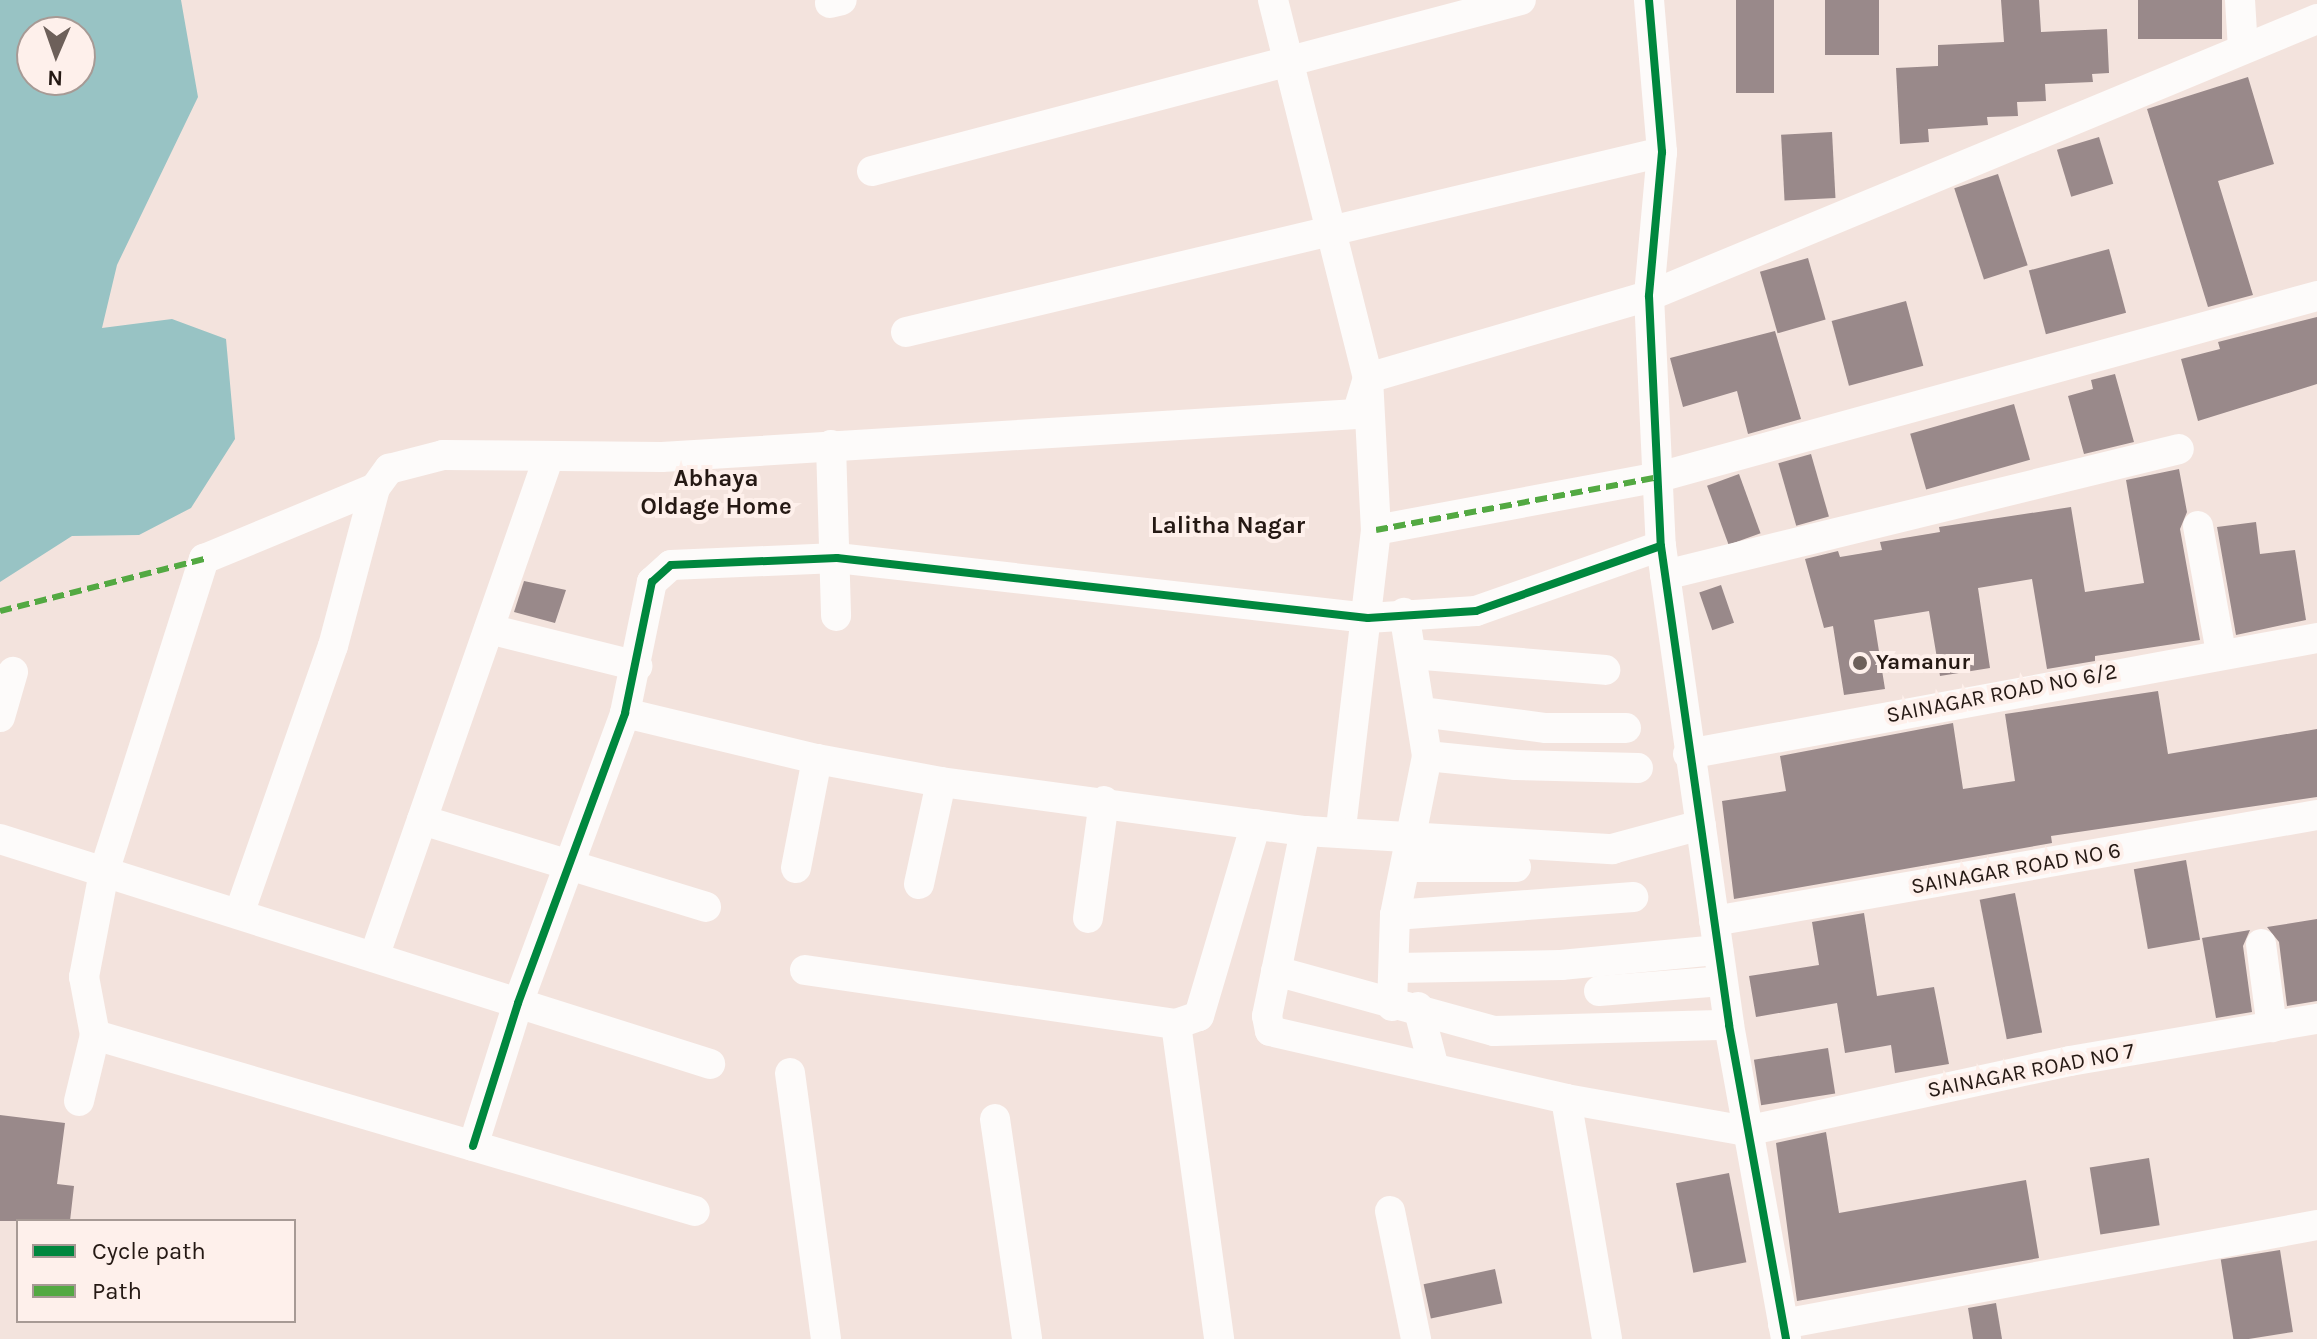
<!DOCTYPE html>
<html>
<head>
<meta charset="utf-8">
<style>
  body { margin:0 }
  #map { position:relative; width:2317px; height:1339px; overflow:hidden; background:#f3e3dd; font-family:Karla,sans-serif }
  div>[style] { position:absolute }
  .water>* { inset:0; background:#98c3c4 }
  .building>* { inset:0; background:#99898a; transform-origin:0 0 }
  .minor>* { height:30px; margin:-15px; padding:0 15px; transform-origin:15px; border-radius:15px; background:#fdfbfa }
  .quiet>* { height:6px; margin-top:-3px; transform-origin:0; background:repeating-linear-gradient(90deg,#53a942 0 12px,transparent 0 18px) }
  .cycleway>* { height:8px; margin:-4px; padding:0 4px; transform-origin:4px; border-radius:4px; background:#00873e }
  .dots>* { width:22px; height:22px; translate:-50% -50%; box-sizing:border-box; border:4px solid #fef0eb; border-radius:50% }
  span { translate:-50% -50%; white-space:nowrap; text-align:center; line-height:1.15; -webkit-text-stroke:8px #fef0eb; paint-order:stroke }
  .poi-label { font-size:22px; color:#251914; font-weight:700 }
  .left { translate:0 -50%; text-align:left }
  .street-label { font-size:22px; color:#251914 }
  .neighbourhood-label { font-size:24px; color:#251914; font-weight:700 }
  .legend { position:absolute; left:16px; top:1219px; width:280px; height:104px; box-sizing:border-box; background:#fef0eb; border:2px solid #a79a95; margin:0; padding:10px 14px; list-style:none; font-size:24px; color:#251914 }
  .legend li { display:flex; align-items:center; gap:16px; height:40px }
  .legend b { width:40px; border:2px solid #a79a95 }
  .north { position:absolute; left:16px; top:16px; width:80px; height:80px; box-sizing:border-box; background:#fef0eb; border:2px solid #a79a95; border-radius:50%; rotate:182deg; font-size:22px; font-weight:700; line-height:32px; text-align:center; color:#251914 }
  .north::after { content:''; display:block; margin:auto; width:28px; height:36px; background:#6d605a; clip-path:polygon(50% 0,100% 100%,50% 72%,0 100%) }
</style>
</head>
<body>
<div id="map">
  <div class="water">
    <div style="clip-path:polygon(evenodd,0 0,181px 0,198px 97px,117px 265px,102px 328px,172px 319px,226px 339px,235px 439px,191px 508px,139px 535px,72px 536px,0 582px,0 0,32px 32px,80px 32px,80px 80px,32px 80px,32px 32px)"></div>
  </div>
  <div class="building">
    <div style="left:1736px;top:0;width:38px;height:93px"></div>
    <div style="left:1825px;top:0;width:54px;height:55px"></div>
    <div style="clip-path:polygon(2001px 0,2039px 0,2041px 32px,2107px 29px,2109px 73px,2092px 74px,2093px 82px,2045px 84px,2046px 101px,2017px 102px,2018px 116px,1987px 117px,1988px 125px,1928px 129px,1929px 142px,1900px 144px,1896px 68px,1938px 66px,1938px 45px,2004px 42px)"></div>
    <div style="left:2138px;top:0;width:84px;height:39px"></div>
    <div style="clip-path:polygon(2248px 77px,2274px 164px,2218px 181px,2253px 295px,2208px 307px,2147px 109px)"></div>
    <div style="left:1832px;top:132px;width:66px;height:51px;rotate:87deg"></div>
    <div style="left:2099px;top:137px;width:49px;height:44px;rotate:73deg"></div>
    <div style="left:1998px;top:174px;width:96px;height:46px;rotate:72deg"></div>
    <div style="left:2109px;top:249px;width:66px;height:83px;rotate:75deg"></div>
    <div style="left:1808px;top:258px;width:64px;height:50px;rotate:74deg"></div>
    <div style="left:1906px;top:301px;width:67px;height:77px;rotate:75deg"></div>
    <div style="clip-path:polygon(2317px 317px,2317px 384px,2198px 421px,2181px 359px,2220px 349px,2218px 342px)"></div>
    <div style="clip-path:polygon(1775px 331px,1801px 419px,1748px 434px,1737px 391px,1683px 407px,1670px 358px)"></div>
    <div style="clip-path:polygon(2115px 374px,2134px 442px,2084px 454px,2068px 396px,2093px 389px,2091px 380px)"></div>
    <div style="left:2014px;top:404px;width:58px;height:108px;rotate:74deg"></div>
    <div style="left:1811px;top:454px;width:65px;height:34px;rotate:74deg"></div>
    <div style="clip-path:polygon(2179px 469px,2187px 512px,2180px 529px,2200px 640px,2095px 656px,2095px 661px,2047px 669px,2032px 579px,1978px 588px,1990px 668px,1940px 676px,1929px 611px,1874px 620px,1885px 689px,1844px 695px,1833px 626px,1824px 628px,1805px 559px,1838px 551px,1840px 557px,1882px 550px,1880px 542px,1940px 532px,1939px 527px,2071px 507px,2085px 592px,2144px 583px,2126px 480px)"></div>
    <div style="left:1739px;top:474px;width:63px;height:34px;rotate:70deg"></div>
    <div style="clip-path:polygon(2256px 522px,2260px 554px,2295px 550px,2306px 620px,2236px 635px,2217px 527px)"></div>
    <div style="clip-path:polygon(524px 581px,566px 590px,555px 623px,514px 612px)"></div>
    <div style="left:1721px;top:585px;width:40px;height:23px;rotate:71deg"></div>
    <div style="clip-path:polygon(2158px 691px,2168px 754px,2317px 729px,2317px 797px,2051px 836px,2052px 843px,1734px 899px,1722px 801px,1786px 791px,1780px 756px,1953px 723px,1963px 789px,2015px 781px,2005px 714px)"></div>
    <div style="left:2186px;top:860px;width:81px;height:53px;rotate:80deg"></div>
    <div style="left:2015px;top:893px;width:142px;height:36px;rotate:79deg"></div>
    <div style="clip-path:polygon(1864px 913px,1877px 996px,1934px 987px,1949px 1064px,1895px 1073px,1891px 1045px,1845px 1053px,1837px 1003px,1756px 1017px,1749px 976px,1819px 965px,1812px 922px)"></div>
    <div style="clip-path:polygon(2317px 919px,2317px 1001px,2287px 1006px,2279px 942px,2267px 927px)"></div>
    <div style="clip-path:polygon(2250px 930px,2243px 946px,2252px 1012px,2216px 1018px,2202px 938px)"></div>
    <div style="left:1828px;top:1048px;width:46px;height:75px;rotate:81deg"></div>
    <div style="clip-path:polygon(0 1115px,65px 1123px,57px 1184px,74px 1186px,70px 1221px,0 1221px)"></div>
    <div style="clip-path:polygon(1826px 1132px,1839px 1213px,2026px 1180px,2039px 1258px,1797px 1301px,1776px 1143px)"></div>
    <div style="left:2149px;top:1158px;width:68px;height:60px;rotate:81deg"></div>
    <div style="left:1729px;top:1173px;width:91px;height:54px;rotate:79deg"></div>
    <div style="left:2280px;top:1250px;width:83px;height:60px;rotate:81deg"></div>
    <div style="left:1495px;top:1269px;width:35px;height:73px;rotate:78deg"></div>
    <div style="clip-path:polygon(1996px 1303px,2002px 1339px,1973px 1339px,1968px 1308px)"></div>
  </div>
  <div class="minor">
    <div style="left:1273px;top:0;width:390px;rotate:75.9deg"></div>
    <div style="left:1368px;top:378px;width:152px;rotate:87deg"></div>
    <div style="left:1376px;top:530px;width:302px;rotate:96.7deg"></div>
    <div style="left:1649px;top:0;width:153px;rotate:85.1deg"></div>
    <div style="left:1662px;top:152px;width:145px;rotate:95.2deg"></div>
    <div style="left:1649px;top:296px;width:250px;rotate:87.3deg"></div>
    <div style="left:1661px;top:546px;width:484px;rotate:81.9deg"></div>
    <div style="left:1729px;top:1025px;width:319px;rotate:79.7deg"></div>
    <div style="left:2240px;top:0;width:49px;rotate:86.5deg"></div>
    <div style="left:830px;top:3px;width:12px;rotate:-14deg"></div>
    <div style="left:872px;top:171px;width:671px;rotate:-14.76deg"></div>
    <div style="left:906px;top:332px;width:777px;rotate:-13.39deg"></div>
    <div style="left:1368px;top:378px;width:293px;rotate:-16.3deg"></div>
    <div style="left:1649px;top:296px;width:723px;rotate:-22.52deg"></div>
    <div style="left:831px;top:445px;width:171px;rotate:88.3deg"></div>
    <div style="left:2198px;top:526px;width:128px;rotate:79.7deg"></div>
    <div style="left:1376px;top:530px;width:288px;rotate:-10.6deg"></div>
    <div style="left:1659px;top:477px;width:682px;rotate:-15.38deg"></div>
    <div style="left:1665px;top:575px;width:529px;rotate:-13.77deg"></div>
    <div style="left:489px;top:629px;width:153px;rotate:14deg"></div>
    <div style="left:1412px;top:654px;width:194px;rotate:4.7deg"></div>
    <div style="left:1421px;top:712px;width:126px;rotate:7.3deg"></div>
    <div style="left:1546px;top:728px;width:80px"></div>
    <div style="left:625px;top:713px;width:197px;rotate:13.5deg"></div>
    <div style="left:817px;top:759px;width:126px;rotate:10.5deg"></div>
    <div style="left:941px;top:782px;width:367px;rotate:7.7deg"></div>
    <div style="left:1305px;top:831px;width:308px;rotate:3.4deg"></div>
    <div style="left:1612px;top:849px;width:92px;rotate:-15.1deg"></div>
    <div style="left:0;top:717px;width:47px;rotate:-73.9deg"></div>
    <div style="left:1688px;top:754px;width:640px;rotate:-10.45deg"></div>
    <div style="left:1427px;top:756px;width:89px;rotate:5.8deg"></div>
    <div style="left:1516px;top:765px;width:122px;rotate:1.4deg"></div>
    <div style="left:422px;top:820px;width:297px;rotate:17deg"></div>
    <div style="left:1305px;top:831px;width:189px;rotate:101.6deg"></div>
    <div style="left:1267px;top:1016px;width:15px;rotate:79deg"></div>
    <div style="left:1270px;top:1031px;width:304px;rotate:12.9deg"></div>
    <div style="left:1566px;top:1099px;width:183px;rotate:10.1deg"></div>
    <div style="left:1746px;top:1131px;width:331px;rotate:-12.2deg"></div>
    <div style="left:2070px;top:1061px;width:251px;rotate:-9.7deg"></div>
    <div style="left:0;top:839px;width:745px;rotate:17.58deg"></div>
    <div style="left:1405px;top:867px;width:111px"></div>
    <div style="left:796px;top:868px;width:111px;rotate:-79.1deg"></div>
    <div style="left:919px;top:884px;width:104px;rotate:-77.8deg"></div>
    <div style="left:239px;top:914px;width:284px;rotate:-70.7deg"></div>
    <div style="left:333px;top:646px;width:163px;rotate:-75.1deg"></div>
    <div style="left:375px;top:488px;width:24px;rotate:-54deg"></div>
    <div style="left:389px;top:469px;width:56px;rotate:-14.5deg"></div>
    <div style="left:443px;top:455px;width:219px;rotate:0.5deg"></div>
    <div style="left:662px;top:457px;width:696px;rotate:-3.54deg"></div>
    <div style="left:1357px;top:414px;width:38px;rotate:-73deg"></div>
    <div style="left:1395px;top:915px;width:239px;rotate:-4.3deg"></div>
    <div style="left:1088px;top:918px;width:118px;rotate:-82.2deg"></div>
    <div style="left:1714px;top:921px;width:612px;rotate:-9.97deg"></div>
    <div style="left:2261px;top:944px;width:84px;rotate:82.5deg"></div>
    <div style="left:374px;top:957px;width:528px;rotate:-70.74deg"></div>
    <div style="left:1396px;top:968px;width:165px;rotate:-1deg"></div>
    <div style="left:1561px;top:965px;width:158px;rotate:-5.5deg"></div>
    <div style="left:805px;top:970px;width:375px;rotate:8.3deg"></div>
    <div style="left:1176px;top:1024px;width:24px;rotate:-19deg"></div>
    <div style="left:1199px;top:1016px;width:200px;rotate:-73.5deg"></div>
    <div style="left:1276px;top:971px;width:226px;rotate:15.4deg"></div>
    <div style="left:1494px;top:1031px;width:235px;rotate:-1.5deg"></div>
    <div style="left:1599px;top:991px;width:123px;rotate:-4.6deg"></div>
    <div style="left:1392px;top:1006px;width:91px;rotate:-88.1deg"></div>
    <div style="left:1395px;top:915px;width:162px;rotate:-78.6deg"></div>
    <div style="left:1427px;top:756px;width:145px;rotate:-99.1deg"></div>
    <div style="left:1418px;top:1007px;width:63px;rotate:75.3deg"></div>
    <div style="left:1176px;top:1024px;width:318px;rotate:82.2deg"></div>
    <div style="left:95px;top:1035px;width:625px;rotate:16.35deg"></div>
    <div style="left:790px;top:1073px;width:268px;rotate:82.3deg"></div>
    <div style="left:1566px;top:1099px;width:243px;rotate:80.3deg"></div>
    <div style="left:79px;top:1101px;width:68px;rotate:-76.4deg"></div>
    <div style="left:95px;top:1035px;width:59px;rotate:-100.7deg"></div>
    <div style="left:84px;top:977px;width:107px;rotate:-79.2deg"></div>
    <div style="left:104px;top:872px;width:329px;rotate:-72.3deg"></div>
    <div style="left:204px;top:559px;width:185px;rotate:-22.5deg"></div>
    <div style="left:995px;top:1119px;width:222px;rotate:81.7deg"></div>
    <div style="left:473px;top:1146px;width:150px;rotate:-72.5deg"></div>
    <div style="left:518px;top:1003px;width:309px;rotate:-69.7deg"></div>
    <div style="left:625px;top:713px;width:134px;rotate:-78.4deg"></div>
    <div style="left:652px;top:582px;width:25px;rotate:-42deg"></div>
    <div style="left:671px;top:565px;width:166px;rotate:-2.4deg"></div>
    <div style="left:837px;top:558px;width:534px;rotate:6.45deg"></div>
    <div style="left:1368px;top:618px;width:108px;rotate:-3.7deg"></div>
    <div style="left:1476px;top:611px;width:196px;rotate:-19.4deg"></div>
    <div style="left:1390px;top:1211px;width:131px;rotate:78.5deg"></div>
    <div style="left:1783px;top:1324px;width:543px;rotate:-10.5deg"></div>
  </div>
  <div class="quiet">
    <div style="left:1376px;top:530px;width:288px;rotate:-10.6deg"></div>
    <div style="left:0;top:611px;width:211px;rotate:-14.3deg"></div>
  </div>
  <div class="cycleway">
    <div style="left:1649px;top:0;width:153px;rotate:85.1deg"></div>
    <div style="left:1662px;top:152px;width:145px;rotate:95.2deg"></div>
    <div style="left:1649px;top:296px;width:250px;rotate:87.3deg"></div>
    <div style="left:1661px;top:546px;width:484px;rotate:81.9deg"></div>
    <div style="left:1729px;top:1025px;width:319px;rotate:79.7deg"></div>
    <div style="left:473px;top:1146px;width:150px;rotate:-72.5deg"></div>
    <div style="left:518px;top:1003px;width:309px;rotate:-69.7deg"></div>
    <div style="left:625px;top:713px;width:134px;rotate:-78.4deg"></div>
    <div style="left:652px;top:582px;width:25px;rotate:-42deg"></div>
    <div style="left:671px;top:565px;width:166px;rotate:-2.4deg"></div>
    <div style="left:837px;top:558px;width:534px;rotate:6.45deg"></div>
    <div style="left:1368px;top:618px;width:108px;rotate:-3.7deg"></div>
    <div style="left:1476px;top:611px;width:196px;rotate:-19.4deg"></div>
  </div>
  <div class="dots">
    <div style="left:1860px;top:663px;background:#6d605a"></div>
  </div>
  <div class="poi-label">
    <span class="left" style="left:1876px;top:663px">Yamanur</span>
  </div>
  <div class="street-label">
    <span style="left:2002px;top:694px;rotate:-11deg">SAINAGAR ROAD NO 6/2</span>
    <span style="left:2016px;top:869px;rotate:-10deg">SAINAGAR ROAD NO 6</span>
    <span style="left:2031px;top:1071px;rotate:-11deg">SAINAGAR ROAD NO 7</span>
  </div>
  <div class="neighbourhood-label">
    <span style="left:716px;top:493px">Abhaya<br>Oldage Home</span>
    <span style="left:1228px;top:526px">Lalitha Nagar</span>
  </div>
  <ul class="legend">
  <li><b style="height:10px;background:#00873e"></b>Cycle path</li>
  <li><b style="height:10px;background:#53a942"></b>Path</li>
  </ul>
  <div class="north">N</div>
</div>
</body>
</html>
